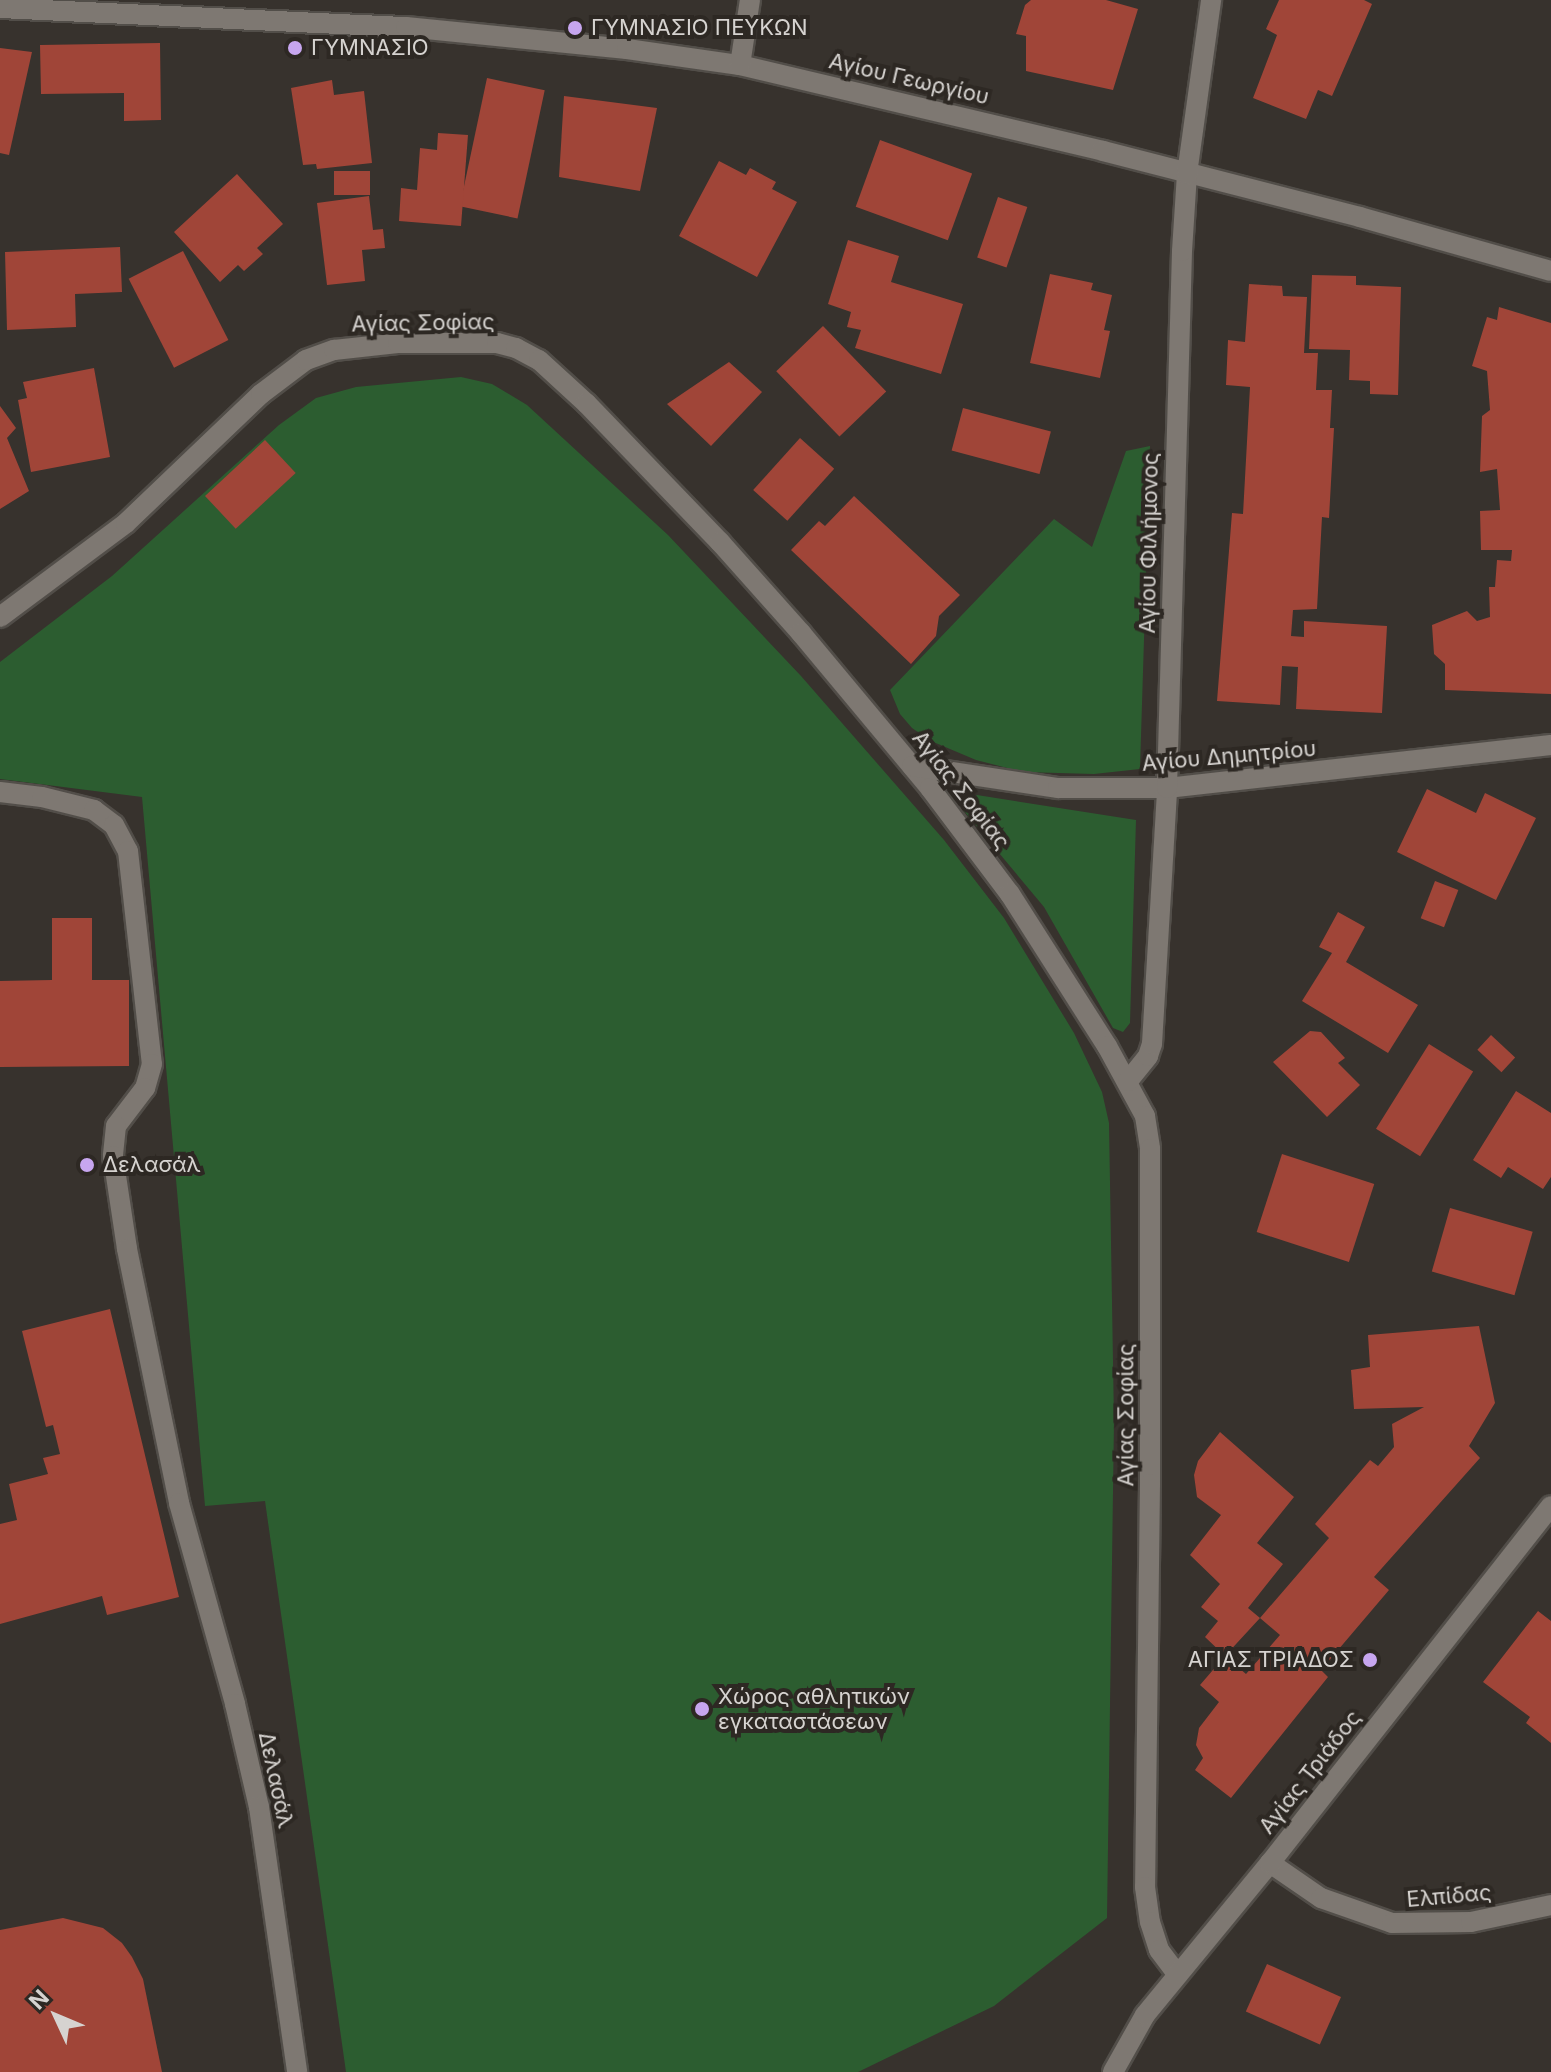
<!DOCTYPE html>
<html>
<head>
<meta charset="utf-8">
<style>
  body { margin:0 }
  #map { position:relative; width:1551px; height:2072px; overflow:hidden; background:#37322d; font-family:Inter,sans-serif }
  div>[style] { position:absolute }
  .green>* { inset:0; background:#2c5d30 }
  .building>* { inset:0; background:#a04538; transform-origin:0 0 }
  .roads { filter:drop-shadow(2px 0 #524e49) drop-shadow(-2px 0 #524e49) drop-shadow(0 2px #524e49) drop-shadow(0 -2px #524e49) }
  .lane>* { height:20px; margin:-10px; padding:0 10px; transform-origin:10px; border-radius:10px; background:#7e7872 }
  .street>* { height:20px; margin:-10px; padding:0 10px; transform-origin:10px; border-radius:10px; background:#7e7872 }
  .dots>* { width:22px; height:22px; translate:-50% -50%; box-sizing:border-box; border:4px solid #2d2823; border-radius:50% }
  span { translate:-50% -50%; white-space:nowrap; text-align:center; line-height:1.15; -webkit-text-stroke:8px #2d2823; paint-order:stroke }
  .poi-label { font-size:22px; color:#d6d3d0 }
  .left { translate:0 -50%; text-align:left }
  .right { translate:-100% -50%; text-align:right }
  .street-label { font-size:22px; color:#d6d3d0 }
  .north { position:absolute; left:16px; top:1976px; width:80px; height:80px; -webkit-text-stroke:6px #2d2823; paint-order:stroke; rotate:314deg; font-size:22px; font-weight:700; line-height:32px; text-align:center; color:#d6d3d0 }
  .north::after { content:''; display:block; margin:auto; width:28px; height:36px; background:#d6d3d0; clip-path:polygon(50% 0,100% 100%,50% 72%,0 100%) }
</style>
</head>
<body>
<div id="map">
  <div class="green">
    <div style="clip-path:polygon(461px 377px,492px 384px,527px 405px,668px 535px,801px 676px,944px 840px,1004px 918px,1074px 1033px,1102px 1092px,1109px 1123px,1114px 1421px,1107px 1918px,994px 2006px,858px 2072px,346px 2072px,265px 1501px,205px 1506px,142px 797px,0 779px,0 662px,112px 576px,279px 425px,316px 398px,356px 387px)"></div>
    <div style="clip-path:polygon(1150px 446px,1140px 769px,1094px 774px,1023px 772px,976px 760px,931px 741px,912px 728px,900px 714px,890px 690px,1054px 519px,1092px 547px,1126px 451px)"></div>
    <div style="clip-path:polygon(977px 795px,1136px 820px,1130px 1023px,1123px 1032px,1113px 1028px,1044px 907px,964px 811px,965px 801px)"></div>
  </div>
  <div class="building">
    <div style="clip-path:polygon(1031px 0,1106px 0,1138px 9px,1113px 90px,1026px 71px,1026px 36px,1016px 34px,1025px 5px)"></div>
    <div style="clip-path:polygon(1279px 0,1364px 0,1372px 4px,1332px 96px,1318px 90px,1306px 119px,1253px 98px,1277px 35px,1266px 29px)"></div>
    <div style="clip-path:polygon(160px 43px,161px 120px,124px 121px,124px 93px,41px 94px,40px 45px)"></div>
    <div style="clip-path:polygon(0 48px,32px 52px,9px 155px,0 153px)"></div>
    <div style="left:487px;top:78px;width:59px;height:131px;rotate:12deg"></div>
    <div style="clip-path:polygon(332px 80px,334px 95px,364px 91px,372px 163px,317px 169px,316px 164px,303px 165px,291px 88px)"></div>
    <div style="clip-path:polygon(564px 96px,657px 108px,640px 191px,559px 177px)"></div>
    <div style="clip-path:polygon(438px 133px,468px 135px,461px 226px,399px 221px,401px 188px,417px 190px,420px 148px,437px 150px)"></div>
    <div style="left:880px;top:140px;width:98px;height:71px;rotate:20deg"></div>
    <div style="clip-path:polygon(719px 161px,746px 175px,750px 168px,776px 182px,772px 189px,797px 202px,757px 277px,679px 236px)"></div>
    <div style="left:370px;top:171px;width:24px;height:36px;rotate:90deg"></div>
    <div style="clip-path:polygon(237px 174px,283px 224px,257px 248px,263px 254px,244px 271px,238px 265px,220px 282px,174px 232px)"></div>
    <div style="clip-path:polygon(369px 196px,373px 230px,383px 229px,385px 248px,362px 250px,365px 281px,327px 285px,317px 203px)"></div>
    <div style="left:998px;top:197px;width:31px;height:64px;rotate:19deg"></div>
    <div style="clip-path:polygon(848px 240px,899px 256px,891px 282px,963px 304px,941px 374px,855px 348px,861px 330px,847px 327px,851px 312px,828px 304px)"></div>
    <div style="clip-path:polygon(120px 247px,122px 292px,75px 294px,76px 327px,7px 330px,5px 252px)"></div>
    <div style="left:183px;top:251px;width:100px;height:61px;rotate:63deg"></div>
    <div style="clip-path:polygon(1050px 274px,1093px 283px,1091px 290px,1112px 295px,1104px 330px,1110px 331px,1100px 378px,1030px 363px)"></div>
    <div style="clip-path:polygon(1312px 275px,1356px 276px,1356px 285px,1401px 287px,1398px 395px,1370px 394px,1370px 381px,1349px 380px,1350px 350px,1309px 349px)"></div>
    <div style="clip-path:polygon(1249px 284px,1282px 286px,1283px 296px,1307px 297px,1304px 353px,1318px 353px,1316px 390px,1332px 390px,1330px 428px,1334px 428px,1329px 518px,1322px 517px,1317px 609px,1293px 610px,1291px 636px,1304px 637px,1304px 621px,1387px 626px,1382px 713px,1296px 709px,1298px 667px,1282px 666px,1280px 705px,1217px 701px,1232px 513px,1243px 514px,1250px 387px,1226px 385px,1228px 340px,1245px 342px)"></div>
    <div style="clip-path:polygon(1499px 307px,1551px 323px,1551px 694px,1445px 690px,1445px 664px,1434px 654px,1432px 625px,1467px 611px,1477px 621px,1490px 617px,1489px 587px,1495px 587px,1497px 560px,1511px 561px,1512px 550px,1481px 550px,1480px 511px,1500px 510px,1497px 469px,1480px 472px,1482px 416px,1490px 410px,1487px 371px,1472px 366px,1487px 317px,1497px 320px)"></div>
    <div style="left:823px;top:326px;width:91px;height:65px;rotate:46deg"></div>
    <div style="clip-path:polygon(729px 362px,762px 392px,711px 446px,667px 404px)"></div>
    <div style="clip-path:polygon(94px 368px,110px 457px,31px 472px,18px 400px,27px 398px,23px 382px)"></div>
    <div style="clip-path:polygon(0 406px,16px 428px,7px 438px,29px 491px,0 509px)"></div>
    <div style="left:963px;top:408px;width:91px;height:44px;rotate:15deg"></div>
    <div style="left:800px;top:438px;width:46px;height:70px;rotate:42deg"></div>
    <div style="left:265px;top:440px;width:45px;height:82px;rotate:47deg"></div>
    <div style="clip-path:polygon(854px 496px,960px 595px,939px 616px,936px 636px,911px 664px,791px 550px,819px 521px,825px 526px)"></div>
    <div style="clip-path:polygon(1427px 789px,1476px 813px,1485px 793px,1536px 818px,1496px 900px,1397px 852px)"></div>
    <div style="left:1435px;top:881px;width:25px;height:40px;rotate:21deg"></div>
    <div style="clip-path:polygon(1338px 912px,1365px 927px,1346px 962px,1418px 1005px,1388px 1053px,1302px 1001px,1332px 953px,1319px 947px)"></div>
    <div style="clip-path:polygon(52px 918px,92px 918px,92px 980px,129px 980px,129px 1066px,0 1067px,0 981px,52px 980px)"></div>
    <div style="clip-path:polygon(1310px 1031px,1321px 1032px,1345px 1058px,1338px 1063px,1360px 1085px,1327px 1117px,1273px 1062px)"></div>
    <div style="left:1491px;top:1035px;width:33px;height:20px;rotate:43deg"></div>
    <div style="left:1429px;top:1044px;width:52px;height:100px;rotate:32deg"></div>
    <div style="clip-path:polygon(1516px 1091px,1551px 1113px,1551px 1177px,1543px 1189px,1508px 1167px,1501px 1178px,1473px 1160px)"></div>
    <div style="left:1282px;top:1154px;width:97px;height:82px;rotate:18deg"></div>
    <div style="left:1450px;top:1208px;width:86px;height:66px;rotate:16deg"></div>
    <div style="clip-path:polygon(110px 1309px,179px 1597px,107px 1615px,102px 1596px,0 1624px,0 1524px,17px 1520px,9px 1484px,48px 1474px,43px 1458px,60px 1454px,53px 1425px,46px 1427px,22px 1331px)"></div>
    <div style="clip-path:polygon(1479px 1326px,1495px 1403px,1469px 1446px,1480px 1458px,1374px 1577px,1389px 1590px,1321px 1670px,1328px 1677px,1231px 1798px,1195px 1770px,1203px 1758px,1196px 1745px,1199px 1728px,1219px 1702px,1200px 1685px,1225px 1656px,1246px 1674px,1280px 1635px,1260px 1618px,1329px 1538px,1315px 1524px,1370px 1460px,1378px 1466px,1394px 1447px,1392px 1424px,1424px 1407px,1354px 1409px,1351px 1370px,1370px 1367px,1368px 1335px)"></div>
    <div style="clip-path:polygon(1220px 1432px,1294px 1497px,1257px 1543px,1283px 1564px,1248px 1608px,1260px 1618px,1225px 1656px,1205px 1637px,1218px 1621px,1201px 1607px,1220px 1584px,1190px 1555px,1221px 1515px,1197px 1497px,1194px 1475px,1198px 1461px)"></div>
    <div style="clip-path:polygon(1538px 1611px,1551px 1621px,1551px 1743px,1526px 1723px,1530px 1717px,1483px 1682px)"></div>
    <div style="clip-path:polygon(63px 1918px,103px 1928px,122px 1943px,132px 1957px,143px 1979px,162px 2072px,0 2072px,0 1930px)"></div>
    <div style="left:1267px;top:1964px;width:81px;height:52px;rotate:24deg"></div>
  </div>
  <div class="roads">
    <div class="lane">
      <div style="left:0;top:792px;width:42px;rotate:6.8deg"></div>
      <div style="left:42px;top:797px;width:54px;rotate:14deg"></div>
      <div style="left:94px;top:810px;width:25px;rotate:37deg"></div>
      <div style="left:114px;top:825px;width:30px;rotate:62deg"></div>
      <div style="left:128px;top:851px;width:214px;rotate:83.6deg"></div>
      <div style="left:152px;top:1064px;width:25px;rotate:106deg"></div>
      <div style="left:145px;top:1088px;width:48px;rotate:127.3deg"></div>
      <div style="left:116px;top:1126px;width:30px;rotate:96deg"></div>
      <div style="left:113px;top:1156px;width:94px;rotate:81.4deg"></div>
      <div style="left:127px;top:1249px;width:259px;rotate:78.4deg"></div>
    </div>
    <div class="street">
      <div style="left:0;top:8px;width:406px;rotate:2.7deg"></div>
      <div style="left:406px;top:27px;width:222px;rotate:5.7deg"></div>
      <div style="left:627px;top:49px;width:114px;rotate:8.1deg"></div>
      <div style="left:740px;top:65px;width:373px;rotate:13.3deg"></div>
      <div style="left:1103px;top:151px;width:265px;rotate:14.4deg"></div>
      <div style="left:1360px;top:217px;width:198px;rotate:15.8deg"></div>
      <div style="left:740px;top:65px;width:66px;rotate:-81.3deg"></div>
      <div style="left:0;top:617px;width:157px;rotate:-36.7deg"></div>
      <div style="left:126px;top:523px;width:187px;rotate:-43.7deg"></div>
      <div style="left:261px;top:394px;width:56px;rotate:-37.1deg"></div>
      <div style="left:306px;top:360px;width:30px;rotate:-20deg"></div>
      <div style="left:334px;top:350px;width:64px;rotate:-6.2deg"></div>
      <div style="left:398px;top:343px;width:99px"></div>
      <div style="left:497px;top:343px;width:20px;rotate:15deg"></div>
      <div style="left:516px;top:348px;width:26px;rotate:28deg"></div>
      <div style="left:539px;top:360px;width:65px;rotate:42.5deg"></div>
      <div style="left:587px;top:404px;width:192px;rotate:46.1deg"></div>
      <div style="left:720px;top:542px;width:122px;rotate:48.3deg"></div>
      <div style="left:801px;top:633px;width:202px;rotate:50.2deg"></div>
      <div style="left:930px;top:788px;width:133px;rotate:53deg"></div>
      <div style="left:1010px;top:894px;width:180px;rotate:57.5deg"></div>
      <div style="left:1107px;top:1046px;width:80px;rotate:61.5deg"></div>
      <div style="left:1145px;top:1116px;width:33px;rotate:81deg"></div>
      <div style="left:1150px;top:1149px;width:335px;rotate:90deg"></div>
      <div style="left:1150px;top:1484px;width:403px;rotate:90.7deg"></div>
      <div style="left:1145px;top:1887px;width:35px;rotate:82deg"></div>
      <div style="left:1150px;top:1922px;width:29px;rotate:72deg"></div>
      <div style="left:1159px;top:1950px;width:31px;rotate:53deg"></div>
      <div style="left:912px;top:766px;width:148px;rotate:8.6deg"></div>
      <div style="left:1058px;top:788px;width:109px"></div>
      <div style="left:1167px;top:788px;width:386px;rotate:-6.4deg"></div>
      <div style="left:1128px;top:1081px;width:32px;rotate:-51deg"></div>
      <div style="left:1148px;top:1056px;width:13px;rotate:-72deg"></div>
      <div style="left:1152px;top:1044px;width:256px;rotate:-86.6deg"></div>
      <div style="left:1167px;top:788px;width:537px;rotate:-88.4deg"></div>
      <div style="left:1182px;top:251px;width:77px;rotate:-86.3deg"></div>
      <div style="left:1187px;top:174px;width:176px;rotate:-82.1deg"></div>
      <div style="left:179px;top:1503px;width:209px;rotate:74.4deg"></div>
      <div style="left:235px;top:1704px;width:106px;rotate:76.9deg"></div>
      <div style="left:259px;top:1807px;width:268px;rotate:81.8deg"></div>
      <div style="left:1270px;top:1863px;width:62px;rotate:34.5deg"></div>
      <div style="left:1321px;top:1898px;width:75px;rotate:19.4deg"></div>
      <div style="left:1392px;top:1923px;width:79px;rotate:-0.7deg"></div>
      <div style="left:1471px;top:1922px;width:82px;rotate:-12deg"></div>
      <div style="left:1113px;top:2072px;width:65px;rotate:-60.7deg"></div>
      <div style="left:1145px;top:2015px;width:197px;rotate:-50.6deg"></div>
      <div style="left:1270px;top:1863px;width:454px;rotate:-51.8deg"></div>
    </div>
  </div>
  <div class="dots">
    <div style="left:575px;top:28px;background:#c7a6ef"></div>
    <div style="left:295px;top:48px;background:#c7a6ef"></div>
    <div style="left:87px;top:1165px;background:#c7a6ef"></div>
    <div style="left:1370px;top:1660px;background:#c7a6ef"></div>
    <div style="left:702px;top:1709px;background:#c7a6ef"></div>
  </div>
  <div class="poi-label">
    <span class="left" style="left:591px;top:28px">ΓΥΜΝΑΣΙΟ ΠΕΥΚΩΝ</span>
    <span class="left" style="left:311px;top:48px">ΓΥΜΝΑΣΙΟ</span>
    <span class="left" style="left:103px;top:1165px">Δελασάλ</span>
    <span class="right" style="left:1354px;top:1660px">ΑΓΙΑΣ ΤΡΙΑΔΟΣ</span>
    <span class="left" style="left:718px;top:1709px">Χώρος αθλητικών<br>εγκαταστάσεων</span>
  </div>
  <div class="street-label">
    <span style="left:909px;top:79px;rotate:13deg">Αγίου Γεωργίου</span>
    <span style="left:423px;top:323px;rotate:-1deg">Αγίας Σοφίας</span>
    <span style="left:1149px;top:543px;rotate:-89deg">Αγίου Φιλήμονος</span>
    <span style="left:1229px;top:756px;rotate:-5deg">Αγίου Δημητρίου</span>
    <span style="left:961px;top:790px;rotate:52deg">Αγίας Σοφίας</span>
    <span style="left:1126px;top:1415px;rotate:-90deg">Αγίας Σοφίας</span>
    <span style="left:1310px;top:1772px;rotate:-52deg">Αγίας Τριάδος</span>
    <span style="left:276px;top:1780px;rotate:78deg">Δελασάλ</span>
    <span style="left:1449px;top:1896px;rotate:-5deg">Ελπίδας</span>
  </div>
  <div class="north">N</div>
</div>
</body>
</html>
